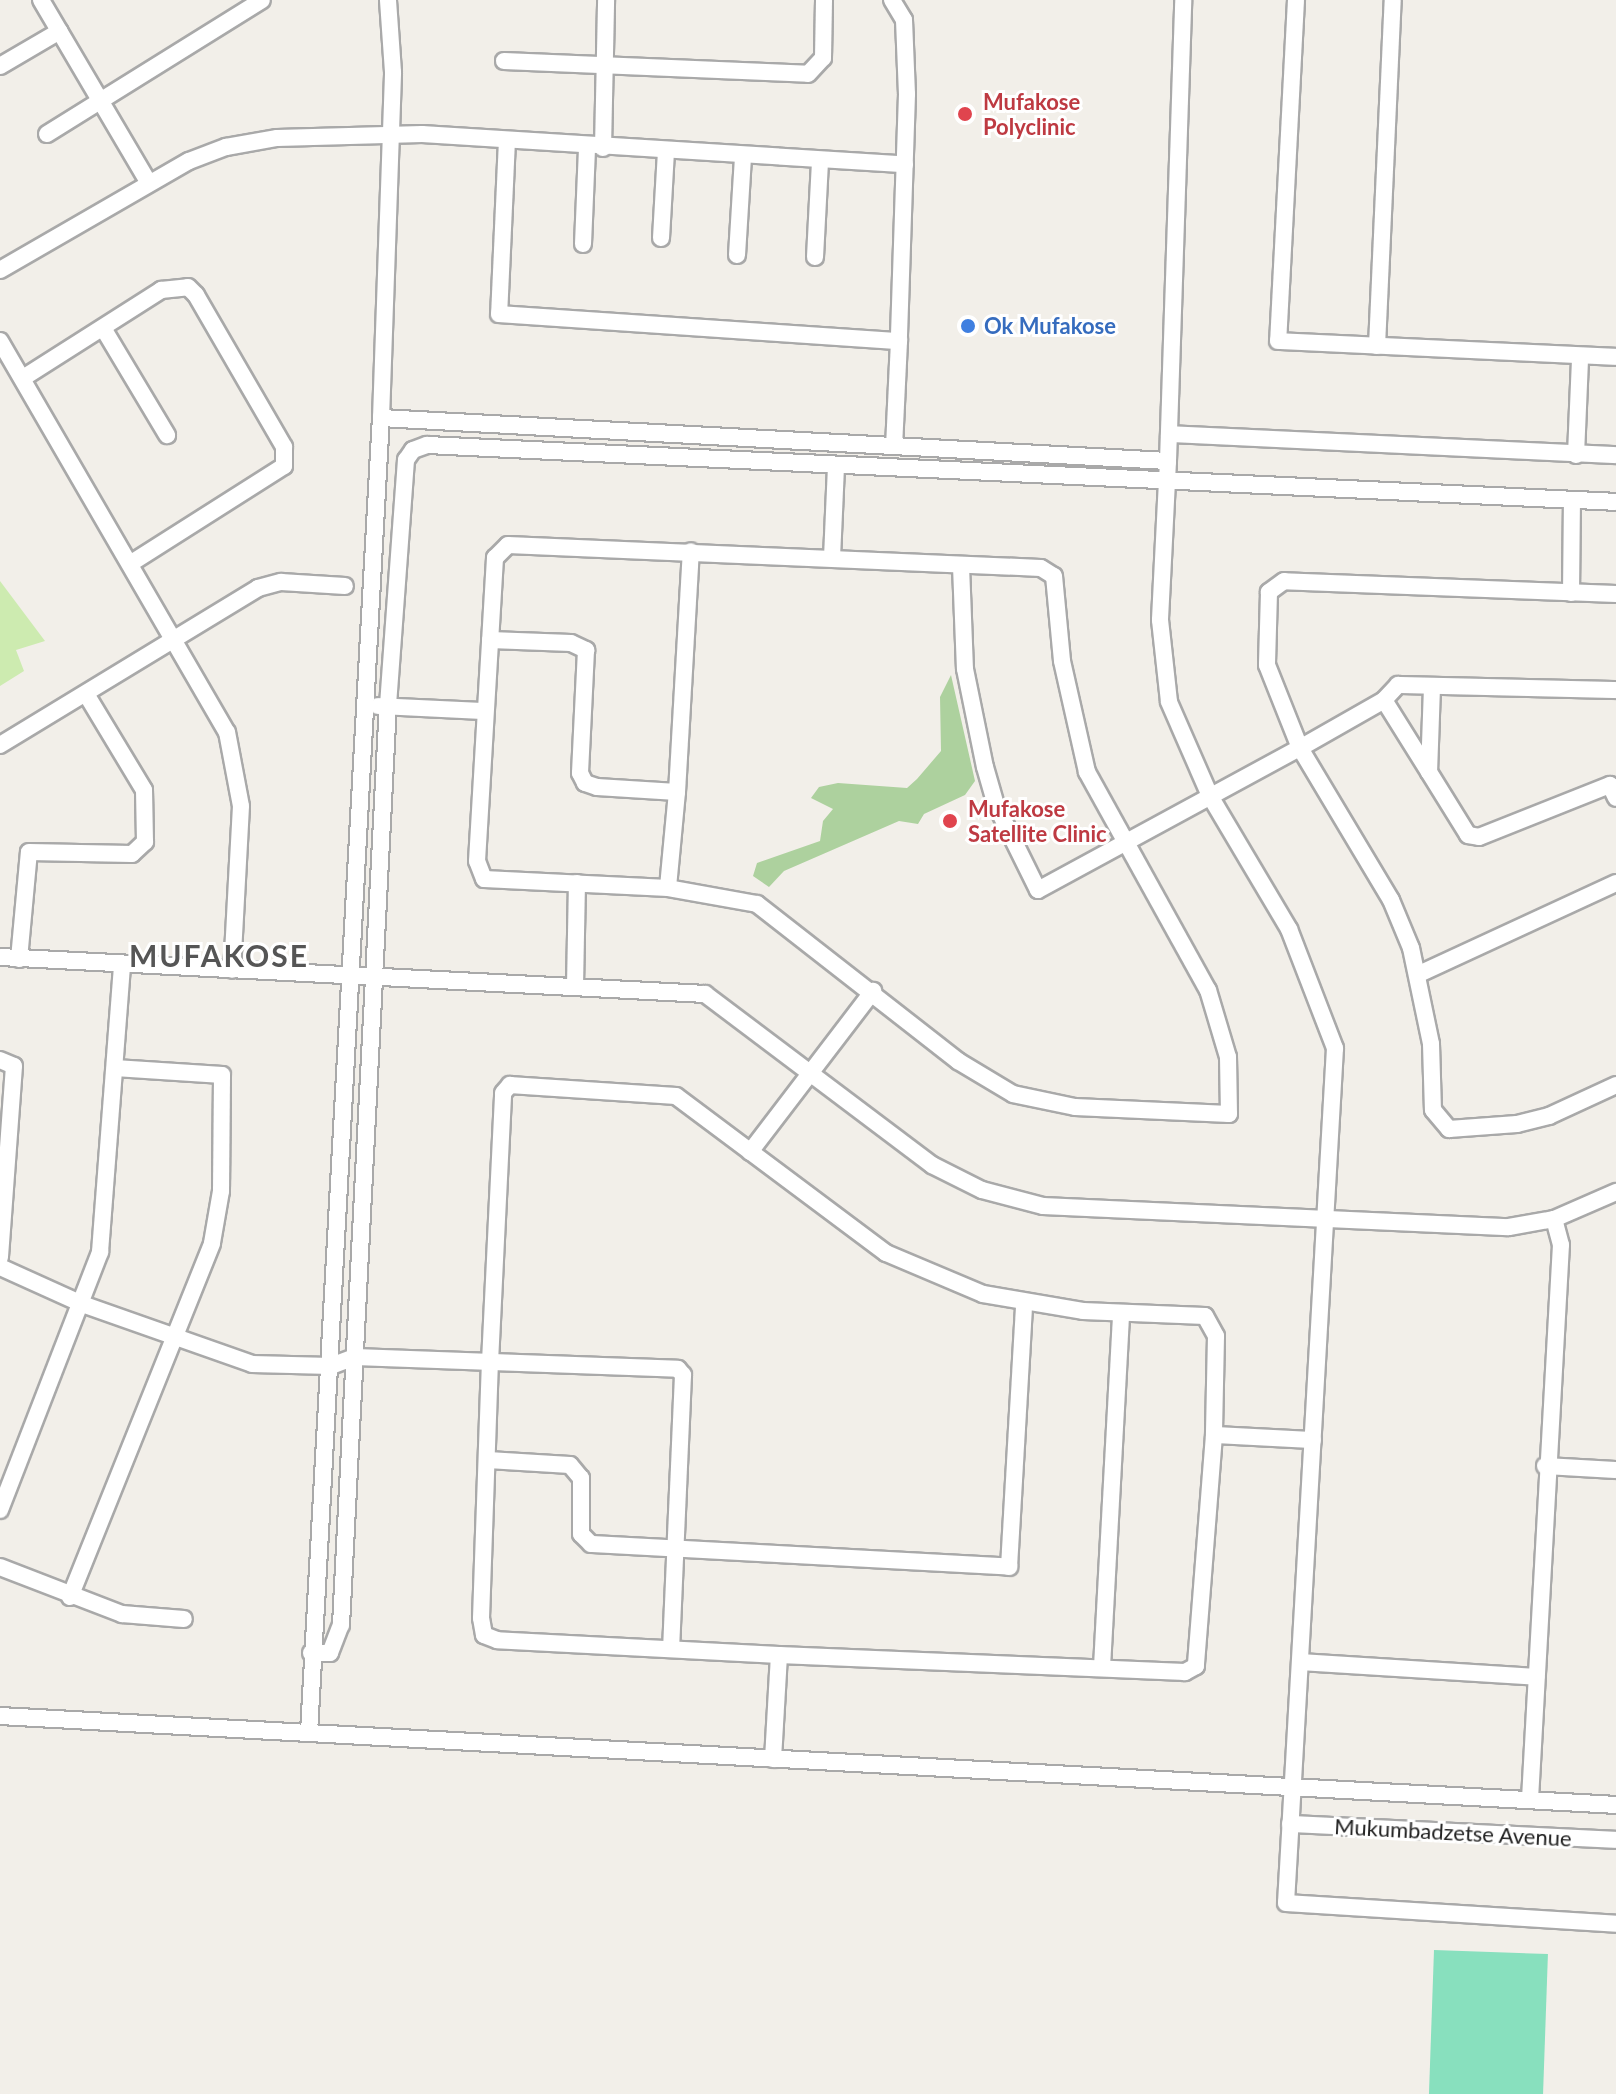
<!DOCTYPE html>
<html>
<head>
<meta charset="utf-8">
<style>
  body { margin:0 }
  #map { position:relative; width:1616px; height:2094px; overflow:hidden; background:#f2efe9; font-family:Lato,sans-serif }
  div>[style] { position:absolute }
  .grass>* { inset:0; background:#cdebb0 }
  .forest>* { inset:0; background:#add19e }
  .pitch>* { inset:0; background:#88e0be; transform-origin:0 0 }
  .roads { filter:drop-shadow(2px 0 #a9a9a9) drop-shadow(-2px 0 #a9a9a9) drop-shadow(0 2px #a9a9a9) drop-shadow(0 -2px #a9a9a9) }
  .minor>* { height:16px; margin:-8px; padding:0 8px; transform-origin:8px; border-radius:8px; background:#fff }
  .dots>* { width:22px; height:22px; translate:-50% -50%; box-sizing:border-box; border:4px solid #fff; border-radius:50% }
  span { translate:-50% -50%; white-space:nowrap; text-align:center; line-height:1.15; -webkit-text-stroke:6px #fff; paint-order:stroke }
  .health-label { font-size:22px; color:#be3a42; font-weight:700 }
  .left { translate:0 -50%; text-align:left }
  .shop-label { font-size:22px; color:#366cbe; font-weight:700 }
  .street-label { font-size:22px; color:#222 }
  .district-label { font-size:30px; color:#555; font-weight:700; letter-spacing:2px }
</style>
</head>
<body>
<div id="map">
  <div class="grass">
    <div style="clip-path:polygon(0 581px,45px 641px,16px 650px,24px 671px,0 686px)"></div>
  </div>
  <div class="forest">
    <div style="clip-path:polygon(951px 675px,975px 781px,965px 795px,924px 814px,918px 824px,899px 821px,784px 871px,769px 887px,753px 876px,757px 863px,820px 841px,823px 821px,833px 809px,811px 798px,819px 787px,838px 783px,907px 788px,917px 779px,941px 751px,940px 697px)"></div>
  </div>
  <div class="pitch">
    <div style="left:1434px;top:1950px;width:114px;height:144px;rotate:2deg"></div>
  </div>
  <div class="roads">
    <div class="minor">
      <div style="left:41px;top:0;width:212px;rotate:59.5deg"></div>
      <div style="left:892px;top:0;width:23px;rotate:59deg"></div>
      <div style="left:904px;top:20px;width:74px;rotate:87.7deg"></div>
      <div style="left:907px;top:94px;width:247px;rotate:91.9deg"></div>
      <div style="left:1296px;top:0;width:341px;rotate:93deg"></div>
      <div style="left:1278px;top:341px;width:338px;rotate:2.7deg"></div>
      <div style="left:504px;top:61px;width:304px;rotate:2.4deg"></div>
      <div style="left:808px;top:74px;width:22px;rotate:-47deg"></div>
      <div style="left:823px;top:58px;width:58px;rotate:-89deg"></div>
      <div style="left:0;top:66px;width:69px;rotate:-30.3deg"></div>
      <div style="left:47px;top:134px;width:253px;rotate:-31.9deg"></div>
      <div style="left:507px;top:140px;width:174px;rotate:92.6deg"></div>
      <div style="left:499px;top:314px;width:401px;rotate:3.9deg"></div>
      <div style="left:899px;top:341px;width:105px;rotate:92.7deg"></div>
      <div style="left:603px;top:148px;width:148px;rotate:-88.8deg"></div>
      <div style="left:661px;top:238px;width:86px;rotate:-86.7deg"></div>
      <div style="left:583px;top:244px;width:96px;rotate:-87.6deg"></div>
      <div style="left:737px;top:255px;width:98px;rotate:-86.5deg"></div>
      <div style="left:815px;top:257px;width:96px;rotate:-87deg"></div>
      <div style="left:0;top:270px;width:218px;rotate:-30deg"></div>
      <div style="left:189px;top:161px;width:40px;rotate:-21deg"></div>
      <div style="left:226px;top:147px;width:52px;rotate:-10deg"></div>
      <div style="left:277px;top:138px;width:145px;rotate:-1.6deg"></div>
      <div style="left:422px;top:134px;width:484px;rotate:3.6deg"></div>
      <div style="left:103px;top:328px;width:125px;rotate:59.1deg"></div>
      <div style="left:0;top:341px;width:452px;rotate:59.9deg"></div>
      <div style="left:227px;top:732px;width:75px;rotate:79.3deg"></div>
      <div style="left:241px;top:806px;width:164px;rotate:93.1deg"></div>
      <div style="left:1377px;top:346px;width:346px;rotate:-87.4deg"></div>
      <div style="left:23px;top:378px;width:164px;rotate:-32.5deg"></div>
      <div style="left:161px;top:290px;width:27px;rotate:-6deg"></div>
      <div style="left:188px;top:287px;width:11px;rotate:45deg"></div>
      <div style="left:196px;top:295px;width:176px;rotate:59.9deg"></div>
      <div style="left:284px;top:447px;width:19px;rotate:90deg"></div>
      <div style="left:284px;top:466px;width:179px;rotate:147.6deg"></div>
      <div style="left:381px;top:418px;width:788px;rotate:3.13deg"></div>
      <div style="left:1168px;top:461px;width:159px;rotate:92.9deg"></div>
      <div style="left:1160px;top:620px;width:82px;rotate:83.7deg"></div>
      <div style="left:1169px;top:702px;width:103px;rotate:66.4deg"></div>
      <div style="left:1210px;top:796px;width:155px;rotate:59.3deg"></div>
      <div style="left:1289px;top:929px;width:128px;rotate:68.9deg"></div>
      <div style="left:1335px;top:1048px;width:856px;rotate:93.28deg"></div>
      <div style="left:1286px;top:1903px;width:331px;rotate:3.6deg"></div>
      <div style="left:1169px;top:434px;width:447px;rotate:2.7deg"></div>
      <div style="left:1576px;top:455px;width:96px;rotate:-87.6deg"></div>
      <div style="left:1168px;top:461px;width:461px;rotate:-88.1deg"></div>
      <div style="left:508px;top:545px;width:533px;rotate:2.47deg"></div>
      <div style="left:1041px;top:568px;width:15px;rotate:32deg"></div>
      <div style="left:1054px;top:576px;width:85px;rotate:84.6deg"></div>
      <div style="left:1062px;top:661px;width:114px;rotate:77.3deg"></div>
      <div style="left:1087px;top:772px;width:249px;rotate:61deg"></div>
      <div style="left:1208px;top:990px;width:70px;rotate:73.4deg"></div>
      <div style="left:1228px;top:1057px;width:57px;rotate:89deg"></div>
      <div style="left:1229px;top:1114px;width:154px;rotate:-177.4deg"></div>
      <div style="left:1075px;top:1107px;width:63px;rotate:-168.2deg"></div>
      <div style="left:1013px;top:1094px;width:64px;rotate:-149deg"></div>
      <div style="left:958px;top:1061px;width:255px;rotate:-142deg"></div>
      <div style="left:757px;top:904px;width:90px;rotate:-169.8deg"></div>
      <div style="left:668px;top:888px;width:184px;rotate:-177.2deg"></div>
      <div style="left:484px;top:879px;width:19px;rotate:-111deg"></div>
      <div style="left:477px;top:861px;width:304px;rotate:-86.6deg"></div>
      <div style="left:495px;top:558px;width:18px;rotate:-45deg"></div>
      <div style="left:832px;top:558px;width:93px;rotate:-87.5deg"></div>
      <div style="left:961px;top:566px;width:103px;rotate:87.8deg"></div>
      <div style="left:965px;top:669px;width:100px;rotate:78.5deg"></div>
      <div style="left:985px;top:767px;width:37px;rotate:74deg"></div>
      <div style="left:995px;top:803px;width:97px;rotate:63.7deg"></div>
      <div style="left:1038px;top:890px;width:298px;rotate:-28.5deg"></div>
      <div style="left:1300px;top:748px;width:97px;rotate:-29.7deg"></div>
      <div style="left:1384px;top:700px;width:21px;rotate:-47deg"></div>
      <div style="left:1398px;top:685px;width:218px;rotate:1.3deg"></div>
      <div style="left:1571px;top:593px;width:91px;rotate:-89.4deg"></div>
      <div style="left:1616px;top:594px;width:332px;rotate:-177.8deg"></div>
      <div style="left:1284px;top:581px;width:19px;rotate:144deg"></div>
      <div style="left:1269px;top:592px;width:73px;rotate:91.6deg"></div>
      <div style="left:1267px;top:665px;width:89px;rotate:68.3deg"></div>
      <div style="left:1300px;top:748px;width:177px;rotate:59.1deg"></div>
      <div style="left:1391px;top:900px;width:52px;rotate:67.4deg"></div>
      <div style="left:1411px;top:948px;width:98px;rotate:78.2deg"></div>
      <div style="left:1431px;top:1044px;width:66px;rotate:88.3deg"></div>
      <div style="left:1433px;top:1110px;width:25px;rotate:50deg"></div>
      <div style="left:1449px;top:1129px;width:68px;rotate:-4.2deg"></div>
      <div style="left:1517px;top:1124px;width:33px;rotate:-14deg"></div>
      <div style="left:1549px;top:1116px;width:74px;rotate:-24.8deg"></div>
      <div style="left:490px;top:640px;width:81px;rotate:2.1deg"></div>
      <div style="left:571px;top:643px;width:17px;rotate:25deg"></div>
      <div style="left:586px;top:650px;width:123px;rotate:92.8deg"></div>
      <div style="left:580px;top:773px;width:11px;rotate:63deg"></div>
      <div style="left:585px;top:783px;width:13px;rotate:18deg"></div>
      <div style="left:597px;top:787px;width:80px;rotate:3.6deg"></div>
      <div style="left:677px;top:792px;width:96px;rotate:95.4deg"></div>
      <div style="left:1432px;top:687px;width:85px;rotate:92deg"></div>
      <div style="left:1429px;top:772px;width:74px;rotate:58.2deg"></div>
      <div style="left:1468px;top:835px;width:11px;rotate:10deg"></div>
      <div style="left:1479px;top:837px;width:141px;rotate:-21.7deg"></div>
      <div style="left:1610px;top:785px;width:14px;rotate:65deg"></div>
      <div style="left:1384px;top:700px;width:85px;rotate:58deg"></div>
      <div style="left:378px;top:706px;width:107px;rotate:2.7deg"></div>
      <div style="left:0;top:745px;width:302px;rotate:-31.3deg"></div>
      <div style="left:258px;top:588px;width:24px;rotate:-15deg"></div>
      <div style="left:281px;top:582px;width:64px;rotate:3.6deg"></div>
      <div style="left:677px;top:792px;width:241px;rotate:-86.7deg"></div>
      <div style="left:0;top:957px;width:706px;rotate:3deg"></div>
      <div style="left:705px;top:994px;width:284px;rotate:37deg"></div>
      <div style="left:932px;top:1165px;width:56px;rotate:26.6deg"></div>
      <div style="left:982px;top:1190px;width:63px;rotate:14.7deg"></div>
      <div style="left:1043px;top:1206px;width:466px;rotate:2.6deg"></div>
      <div style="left:1509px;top:1227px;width:46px;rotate:-10.1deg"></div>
      <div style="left:1554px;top:1219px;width:68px;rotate:-23.5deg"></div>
      <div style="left:19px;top:959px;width:107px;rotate:-84.7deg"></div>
      <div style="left:29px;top:852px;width:103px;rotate:1.1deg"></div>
      <div style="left:132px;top:854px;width:18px;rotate:-43deg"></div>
      <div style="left:145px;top:842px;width:52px;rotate:-91.1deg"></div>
      <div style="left:144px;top:790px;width:112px;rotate:-121.1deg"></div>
      <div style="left:1419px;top:974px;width:217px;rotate:-24.8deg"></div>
      <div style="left:575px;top:986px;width:103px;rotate:-88.9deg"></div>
      <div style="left:0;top:1060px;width:15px;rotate:23deg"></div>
      <div style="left:14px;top:1066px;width:192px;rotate:94.2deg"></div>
      <div style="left:510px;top:1085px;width:166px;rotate:3.8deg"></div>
      <div style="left:676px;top:1096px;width:262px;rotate:36.8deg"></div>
      <div style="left:886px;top:1253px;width:105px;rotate:22.9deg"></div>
      <div style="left:983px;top:1294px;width:101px;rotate:9.6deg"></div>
      <div style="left:1083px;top:1311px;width:122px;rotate:2.3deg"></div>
      <div style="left:1205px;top:1316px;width:23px;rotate:61deg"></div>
      <div style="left:1216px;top:1336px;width:99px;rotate:91.2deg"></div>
      <div style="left:1214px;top:1435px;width:232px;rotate:94.5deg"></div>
      <div style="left:1196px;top:1666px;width:13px;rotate:151deg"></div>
      <div style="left:1185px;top:1672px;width:406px;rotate:-177.6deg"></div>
      <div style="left:779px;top:1655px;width:282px;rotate:-177deg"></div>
      <div style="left:497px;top:1640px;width:14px;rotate:-159deg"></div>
      <div style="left:484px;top:1635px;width:17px;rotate:-100deg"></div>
      <div style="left:481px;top:1618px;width:256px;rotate:-88deg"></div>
      <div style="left:490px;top:1362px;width:269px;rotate:-87.2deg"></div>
      <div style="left:503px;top:1093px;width:11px;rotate:-49deg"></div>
      <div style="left:750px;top:1152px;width:203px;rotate:-52.6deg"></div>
      <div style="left:0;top:1267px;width:90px;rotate:24.3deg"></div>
      <div style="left:82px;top:1304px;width:180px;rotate:19.4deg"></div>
      <div style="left:252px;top:1364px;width:79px;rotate:1.5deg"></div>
      <div style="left:331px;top:1366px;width:26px;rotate:-21deg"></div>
      <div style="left:355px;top:1357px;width:323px;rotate:2.1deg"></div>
      <div style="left:678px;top:1369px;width:8px;rotate:50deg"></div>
      <div style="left:683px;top:1375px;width:272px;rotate:92.5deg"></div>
      <div style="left:1214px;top:1435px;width:99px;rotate:2.9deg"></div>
      <div style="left:488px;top:1460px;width:82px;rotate:3.5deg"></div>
      <div style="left:570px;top:1465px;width:17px;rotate:50deg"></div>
      <div style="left:581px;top:1478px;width:56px;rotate:90deg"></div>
      <div style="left:581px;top:1534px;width:14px;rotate:45deg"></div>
      <div style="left:591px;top:1544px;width:419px;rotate:3.1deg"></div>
      <div style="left:1009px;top:1567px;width:264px;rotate:-86.7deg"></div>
      <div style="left:1545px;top:1466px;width:71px;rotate:3.2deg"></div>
      <div style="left:0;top:1510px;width:277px;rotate:-68.8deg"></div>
      <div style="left:100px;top:1252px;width:289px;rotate:-85.6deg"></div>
      <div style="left:0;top:1567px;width:131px;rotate:21.1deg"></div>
      <div style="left:122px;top:1614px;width:62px;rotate:4.6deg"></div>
      <div style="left:70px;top:1597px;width:381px;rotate:-68.1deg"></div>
      <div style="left:212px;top:1243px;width:53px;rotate:-80.2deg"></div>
      <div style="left:221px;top:1191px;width:116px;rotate:-89.5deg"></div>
      <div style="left:222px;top:1075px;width:107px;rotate:-176.3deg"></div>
      <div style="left:311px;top:1653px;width:19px"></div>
      <div style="left:330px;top:1653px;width:30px;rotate:-69deg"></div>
      <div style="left:341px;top:1625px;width:921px;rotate:-87.08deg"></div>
      <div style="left:388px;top:705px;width:246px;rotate:-85.8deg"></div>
      <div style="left:406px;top:460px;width:12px;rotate:-55deg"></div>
      <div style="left:413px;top:450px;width:15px;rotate:-20deg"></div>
      <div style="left:427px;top:445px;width:1190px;rotate:2.74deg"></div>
      <div style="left:1300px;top:1662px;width:237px;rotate:3.6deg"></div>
      <div style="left:1102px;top:1667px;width:354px;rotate:-86.9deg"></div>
      <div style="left:0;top:1716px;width:1618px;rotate:3.15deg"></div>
      <div style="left:309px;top:1733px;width:1317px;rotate:-86.87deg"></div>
      <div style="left:381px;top:418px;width:346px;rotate:-88deg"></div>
      <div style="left:393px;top:72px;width:72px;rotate:-94deg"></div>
      <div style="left:773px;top:1759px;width:104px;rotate:-86.7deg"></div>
      <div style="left:1530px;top:1799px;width:555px;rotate:-86.8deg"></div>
      <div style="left:1561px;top:1245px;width:27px;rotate:-105deg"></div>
      <div style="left:1290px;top:1824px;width:326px;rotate:2.8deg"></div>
    </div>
  </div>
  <div class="dots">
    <div style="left:965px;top:114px;background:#e0444e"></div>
    <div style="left:968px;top:326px;background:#3f7fe0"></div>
    <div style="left:950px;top:821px;background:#e0444e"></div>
  </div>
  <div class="health-label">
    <span class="left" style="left:983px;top:114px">Mufakose<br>Polyclinic</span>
    <span class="left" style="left:968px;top:821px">Mufakose<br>Satellite Clinic</span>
  </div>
  <div class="shop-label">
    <span class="left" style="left:984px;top:326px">Ok Mufakose</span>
  </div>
  <div class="street-label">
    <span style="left:1453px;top:1832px;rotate:3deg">Mukumbadzetse Avenue</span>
  </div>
  <div class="district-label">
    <span style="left:219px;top:955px">MUFAKOSE</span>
  </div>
</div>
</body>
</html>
